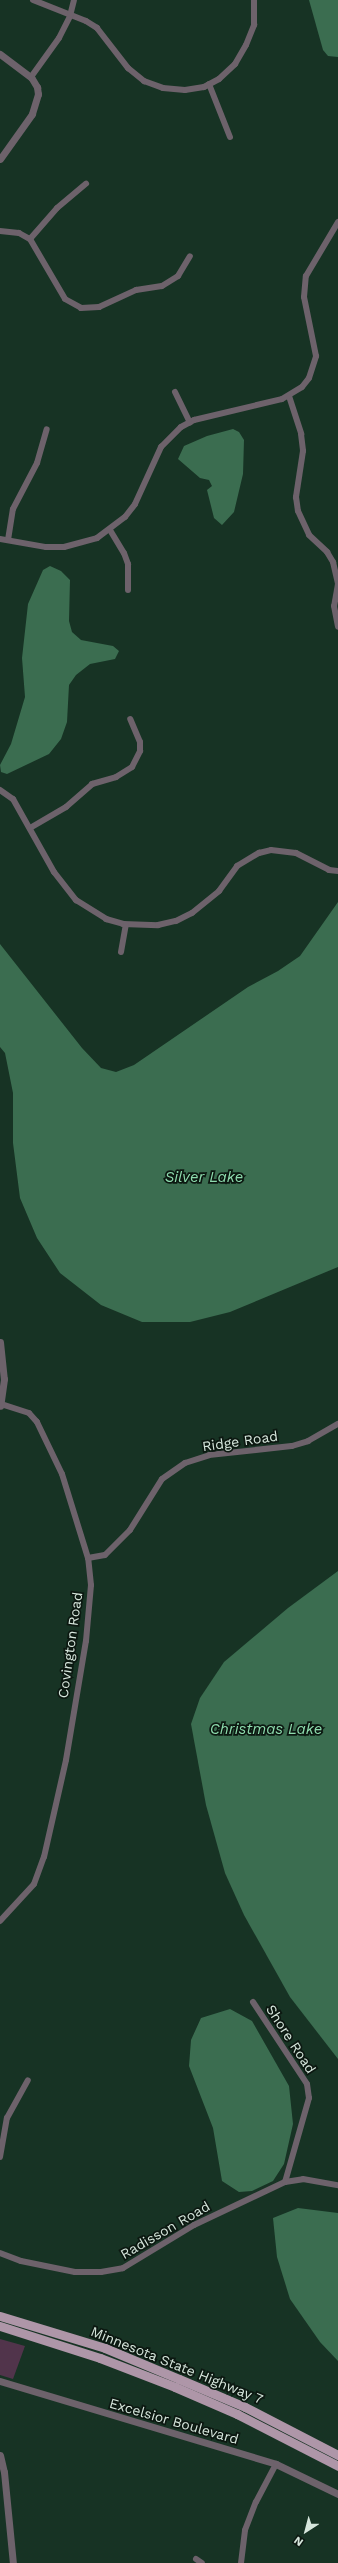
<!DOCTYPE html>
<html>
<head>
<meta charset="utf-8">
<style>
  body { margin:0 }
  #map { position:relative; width:338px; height:2563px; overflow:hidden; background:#173324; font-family:"Work Sans",sans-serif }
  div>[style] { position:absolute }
  .green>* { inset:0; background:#51344b }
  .water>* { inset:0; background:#3b6d50 }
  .minor>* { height:6px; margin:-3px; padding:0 3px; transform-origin:3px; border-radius:3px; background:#6d626b }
  .tertiary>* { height:7px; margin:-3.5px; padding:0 3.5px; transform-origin:3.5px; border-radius:3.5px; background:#6d626b }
  .primary>* { height:9px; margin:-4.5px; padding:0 4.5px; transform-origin:4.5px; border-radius:4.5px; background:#ae96a8 }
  span { translate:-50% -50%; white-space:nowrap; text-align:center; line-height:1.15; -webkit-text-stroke:3.5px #0c1811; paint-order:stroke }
  .street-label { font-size:14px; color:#d6e6dc }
  .water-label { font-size:15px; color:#8edcae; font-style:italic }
  .north { position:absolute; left:286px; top:2511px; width:40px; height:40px; -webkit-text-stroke:3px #0c1811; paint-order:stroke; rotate:216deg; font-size:11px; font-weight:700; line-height:16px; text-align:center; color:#d6e6dc }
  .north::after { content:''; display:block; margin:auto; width:14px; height:18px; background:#d6e6dc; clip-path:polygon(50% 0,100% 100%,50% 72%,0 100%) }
</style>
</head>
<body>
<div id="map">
  <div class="green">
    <div style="clip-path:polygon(0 2339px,25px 2346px,13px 2379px,0 2375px)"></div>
  </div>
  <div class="water">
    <div style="clip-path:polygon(309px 0,338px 0,338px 57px,328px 56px,323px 50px)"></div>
    <div style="clip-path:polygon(233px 429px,239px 432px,244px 440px,243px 474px,234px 512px,222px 525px,214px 518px,207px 490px,212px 486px,209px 480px,200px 478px,178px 459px,184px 446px,207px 436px)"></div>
    <div style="clip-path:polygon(50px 566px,61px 571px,70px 580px,69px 621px,72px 632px,81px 640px,113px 646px,119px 651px,115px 659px,90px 664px,76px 675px,69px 685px,67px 722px,61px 739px,49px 754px,7px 774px,1px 772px,0 765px,11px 744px,25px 697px,22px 658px,28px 604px,43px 570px)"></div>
    <div style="clip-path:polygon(338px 902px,338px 1267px,230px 1312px,190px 1322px,142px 1322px,101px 1305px,60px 1273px,37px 1238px,20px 1198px,13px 1143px,13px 1093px,5px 1053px,0 1047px,0 944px,82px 1048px,101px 1068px,116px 1072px,134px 1065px,248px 987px,278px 971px,300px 956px)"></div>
    <div style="clip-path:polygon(338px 1571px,338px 2059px,290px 1997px,244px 1915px,225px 1873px,206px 1805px,191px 1724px,200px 1698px,224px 1662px,288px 1608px)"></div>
    <div style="clip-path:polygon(230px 2009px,252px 2021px,289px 2086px,293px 2124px,284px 2164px,273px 2181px,252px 2191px,239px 2192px,222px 2181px,213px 2128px,189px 2066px,191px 2040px,201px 2018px)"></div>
    <div style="clip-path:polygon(298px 2208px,338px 2213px,338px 2361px,320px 2342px,290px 2299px,277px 2257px,273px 2218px)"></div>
  </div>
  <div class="minor">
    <div style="left:33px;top:0;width:57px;rotate:21.6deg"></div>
    <div style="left:86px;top:21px;width:13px;rotate:32deg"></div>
    <div style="left:97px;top:28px;width:51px;rotate:52.2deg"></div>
    <div style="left:128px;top:68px;width:21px;rotate:39deg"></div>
    <div style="left:144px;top:81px;width:20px;rotate:20deg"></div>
    <div style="left:163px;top:88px;width:22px;rotate:5deg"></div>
    <div style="left:185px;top:90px;width:19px;rotate:-9deg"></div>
    <div style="left:204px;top:87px;width:17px;rotate:-28deg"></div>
    <div style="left:219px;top:79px;width:22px;rotate:-43deg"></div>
    <div style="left:235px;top:64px;width:22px;rotate:-60deg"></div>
    <div style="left:246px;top:45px;width:22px;rotate:-68deg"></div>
    <div style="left:254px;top:25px;width:25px;rotate:-90deg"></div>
    <div style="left:31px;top:77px;width:48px;rotate:-54.3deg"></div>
    <div style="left:59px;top:38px;width:25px;rotate:-63deg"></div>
    <div style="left:70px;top:16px;width:16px;rotate:-76deg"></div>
    <div style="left:209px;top:84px;width:57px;rotate:68.4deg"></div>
    <div style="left:0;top:231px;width:19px;rotate:6deg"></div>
    <div style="left:19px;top:233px;width:13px;rotate:29deg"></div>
    <div style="left:30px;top:239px;width:69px;rotate:59.7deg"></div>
    <div style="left:65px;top:299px;width:18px;rotate:29deg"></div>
    <div style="left:81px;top:308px;width:18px;rotate:-3deg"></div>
    <div style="left:99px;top:307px;width:41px;rotate:-24.7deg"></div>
    <div style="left:136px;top:290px;width:26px;rotate:-9deg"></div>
    <div style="left:162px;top:286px;width:19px;rotate:-32deg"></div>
    <div style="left:178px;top:276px;width:23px;rotate:-59deg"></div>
    <div style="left:30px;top:239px;width:41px;rotate:-48.9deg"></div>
    <div style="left:57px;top:208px;width:38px;rotate:-40deg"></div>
    <div style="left:175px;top:392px;width:34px;rotate:64deg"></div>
    <div style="left:289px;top:396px;width:40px;rotate:72deg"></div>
    <div style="left:301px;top:434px;width:17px;rotate:83deg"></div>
    <div style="left:303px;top:451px;width:47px;rotate:98.7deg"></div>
    <div style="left:296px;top:497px;width:14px;rotate:82deg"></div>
    <div style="left:298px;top:511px;width:26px;rotate:65deg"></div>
    <div style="left:309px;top:535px;width:25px;rotate:43deg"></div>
    <div style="left:327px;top:552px;width:12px;rotate:59deg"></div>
    <div style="left:333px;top:562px;width:22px;rotate:77deg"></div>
    <div style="left:110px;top:530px;width:27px;rotate:59deg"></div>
    <div style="left:124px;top:553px;width:12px;rotate:70deg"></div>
    <div style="left:128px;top:564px;width:26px;rotate:90deg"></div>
    <div style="left:0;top:539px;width:47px;rotate:9.9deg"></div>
    <div style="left:46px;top:547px;width:18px"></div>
    <div style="left:64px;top:547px;width:34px;rotate:-15deg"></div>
    <div style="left:97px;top:538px;width:35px;rotate:-37deg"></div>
    <div style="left:125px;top:517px;width:16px;rotate:-52deg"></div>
    <div style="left:135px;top:504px;width:63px;rotate:-65.5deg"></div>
    <div style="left:161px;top:447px;width:28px;rotate:-45deg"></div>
    <div style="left:181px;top:427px;width:15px;rotate:-28deg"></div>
    <div style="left:194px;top:420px;width:90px;rotate:-13.4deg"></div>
    <div style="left:282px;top:399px;width:23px;rotate:-31deg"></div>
    <div style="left:302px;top:387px;width:11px;rotate:-52deg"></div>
    <div style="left:309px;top:378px;width:23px;rotate:-72deg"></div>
    <div style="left:316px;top:356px;width:60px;rotate:-101.5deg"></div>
    <div style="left:304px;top:297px;width:21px;rotate:-85deg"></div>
    <div style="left:306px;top:276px;width:63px;rotate:-59.3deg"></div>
    <div style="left:8px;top:540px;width:31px;rotate:-81deg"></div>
    <div style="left:13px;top:509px;width:52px;rotate:-62.4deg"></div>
    <div style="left:37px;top:463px;width:35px;rotate:-74deg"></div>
    <div style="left:338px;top:584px;width:22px;rotate:100deg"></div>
    <div style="left:334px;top:606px;width:21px;rotate:79deg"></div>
    <div style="left:0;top:790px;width:16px;rotate:35deg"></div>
    <div style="left:13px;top:799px;width:84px;rotate:60.7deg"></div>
    <div style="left:54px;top:872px;width:36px;rotate:52deg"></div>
    <div style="left:76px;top:900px;width:36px;rotate:32deg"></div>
    <div style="left:106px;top:919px;width:18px;rotate:16deg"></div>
    <div style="left:123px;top:924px;width:35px;rotate:2deg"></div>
    <div style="left:158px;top:925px;width:18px;rotate:-13deg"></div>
    <div style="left:176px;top:921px;width:18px;rotate:-27deg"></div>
    <div style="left:192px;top:913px;width:35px;rotate:-39deg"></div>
    <div style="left:219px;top:891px;width:31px;rotate:-54deg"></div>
    <div style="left:237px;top:866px;width:26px;rotate:-31deg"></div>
    <div style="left:259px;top:853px;width:12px;rotate:-14deg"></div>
    <div style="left:271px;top:850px;width:25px;rotate:7deg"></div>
    <div style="left:296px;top:853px;width:37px;rotate:27deg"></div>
    <div style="left:329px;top:870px;width:9px;rotate:6deg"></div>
    <div style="left:30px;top:828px;width:42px;rotate:-30.3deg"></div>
    <div style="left:66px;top:807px;width:35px;rotate:-41deg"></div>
    <div style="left:92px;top:784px;width:25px;rotate:-16deg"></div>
    <div style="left:116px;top:777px;width:19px;rotate:-32deg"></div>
    <div style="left:132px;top:767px;width:18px;rotate:-63deg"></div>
    <div style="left:140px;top:751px;width:9px;rotate:-90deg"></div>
    <div style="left:140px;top:742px;width:25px;rotate:-113deg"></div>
    <div style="left:121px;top:952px;width:27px;rotate:-80deg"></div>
    <div style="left:88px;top:1558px;width:17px;rotate:-10deg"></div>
    <div style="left:105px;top:1555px;width:35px;rotate:-45deg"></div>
    <div style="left:130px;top:1530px;width:60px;rotate:-57.9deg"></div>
    <div style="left:162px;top:1479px;width:28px;rotate:-35deg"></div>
    <div style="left:185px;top:1463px;width:25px;rotate:-18deg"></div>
    <div style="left:209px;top:1455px;width:83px;rotate:-6.2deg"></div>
    <div style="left:292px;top:1446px;width:17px;rotate:-17deg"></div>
    <div style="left:308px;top:1441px;width:34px;rotate:-30deg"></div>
    <div style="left:0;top:1921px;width:50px;rotate:-47.4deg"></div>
    <div style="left:34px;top:1884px;width:29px;rotate:-70deg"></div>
    <div style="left:44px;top:1857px;width:99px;rotate:-77.2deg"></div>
    <div style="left:66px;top:1760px;width:121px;rotate:-80.5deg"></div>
    <div style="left:86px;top:1641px;width:56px;rotate:-84.9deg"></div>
    <div style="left:91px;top:1585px;width:27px;rotate:-96deg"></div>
    <div style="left:88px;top:1558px;width:88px;rotate:-107.2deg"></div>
    <div style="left:62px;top:1474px;width:58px;rotate:-115.7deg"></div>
    <div style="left:37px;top:1422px;width:12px;rotate:-132deg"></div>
    <div style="left:29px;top:1413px;width:29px;rotate:-162deg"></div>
    <div style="left:253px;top:2002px;width:98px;rotate:56.6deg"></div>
    <div style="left:307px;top:2084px;width:14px;rotate:82deg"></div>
    <div style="left:309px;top:2098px;width:87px;rotate:105.9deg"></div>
    <div style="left:0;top:2157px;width:40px;rotate:-80deg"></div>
    <div style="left:7px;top:2118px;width:43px;rotate:-61.1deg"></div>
    <div style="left:0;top:2253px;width:22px;rotate:21deg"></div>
    <div style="left:21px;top:2261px;width:55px;rotate:11.5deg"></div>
    <div style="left:75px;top:2272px;width:26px"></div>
    <div style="left:101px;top:2272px;width:22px;rotate:-10deg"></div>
    <div style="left:123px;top:2268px;width:83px;rotate:-31.2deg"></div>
    <div style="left:194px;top:2225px;width:101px;rotate:-25.3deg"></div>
    <div style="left:285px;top:2182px;width:18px;rotate:-9deg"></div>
    <div style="left:303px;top:2179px;width:36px;rotate:10deg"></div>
    <div style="left:196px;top:2559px;width:7px;rotate:34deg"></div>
    <div style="left:241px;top:2563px;width:33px;rotate:-83deg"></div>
    <div style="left:245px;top:2530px;width:30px;rotate:-69deg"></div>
    <div style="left:256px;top:2502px;width:43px;rotate:-62.2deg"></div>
  </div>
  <div class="tertiary">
    <div style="left:0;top:54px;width:39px;rotate:37deg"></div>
    <div style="left:31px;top:77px;width:12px;rotate:59deg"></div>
    <div style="left:37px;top:87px;width:7px;rotate:82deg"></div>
    <div style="left:38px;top:94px;width:21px;rotate:107deg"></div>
    <div style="left:32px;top:114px;width:55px;rotate:125.4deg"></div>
    <div style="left:0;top:1342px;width:37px;rotate:84deg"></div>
    <div style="left:4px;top:1379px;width:27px;rotate:98deg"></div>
    <div style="left:0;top:2381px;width:288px;rotate:16.7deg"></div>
    <div style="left:276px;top:2464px;width:69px;rotate:25.8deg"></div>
    <div style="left:0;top:2455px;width:17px;rotate:77deg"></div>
    <div style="left:4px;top:2472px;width:91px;rotate:84.4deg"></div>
  </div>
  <div class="primary">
    <div style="left:0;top:2316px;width:110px;rotate:16.9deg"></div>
    <div style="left:105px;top:2348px;width:80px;rotate:22.7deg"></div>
    <div style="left:179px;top:2379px;width:72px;rotate:23deg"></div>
    <div style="left:245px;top:2407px;width:105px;rotate:27.3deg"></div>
    <div style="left:0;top:2326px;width:105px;rotate:17.7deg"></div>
    <div style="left:100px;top:2358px;width:80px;rotate:21.1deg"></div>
    <div style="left:175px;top:2387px;width:68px;rotate:23.5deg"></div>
    <div style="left:237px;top:2414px;width:114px;rotate:27.2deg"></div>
  </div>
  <div class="street-label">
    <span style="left:240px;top:1441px;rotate:-8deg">Ridge Road</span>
    <span style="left:70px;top:1645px;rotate:-82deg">Covington Road</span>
    <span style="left:291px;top:2039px;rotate:57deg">Shore Road</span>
    <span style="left:165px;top:2230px;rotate:-30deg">Radisson Road</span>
    <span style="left:177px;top:2365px;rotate:22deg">Minnesota State Highway 7</span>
    <span style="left:174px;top:2421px;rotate:16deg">Excelsior Boulevard</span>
  </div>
  <div class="water-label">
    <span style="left:204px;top:1178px">Silver Lake</span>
    <span style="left:266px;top:1730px">Christmas Lake</span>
  </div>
  <div class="north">N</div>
</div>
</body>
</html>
